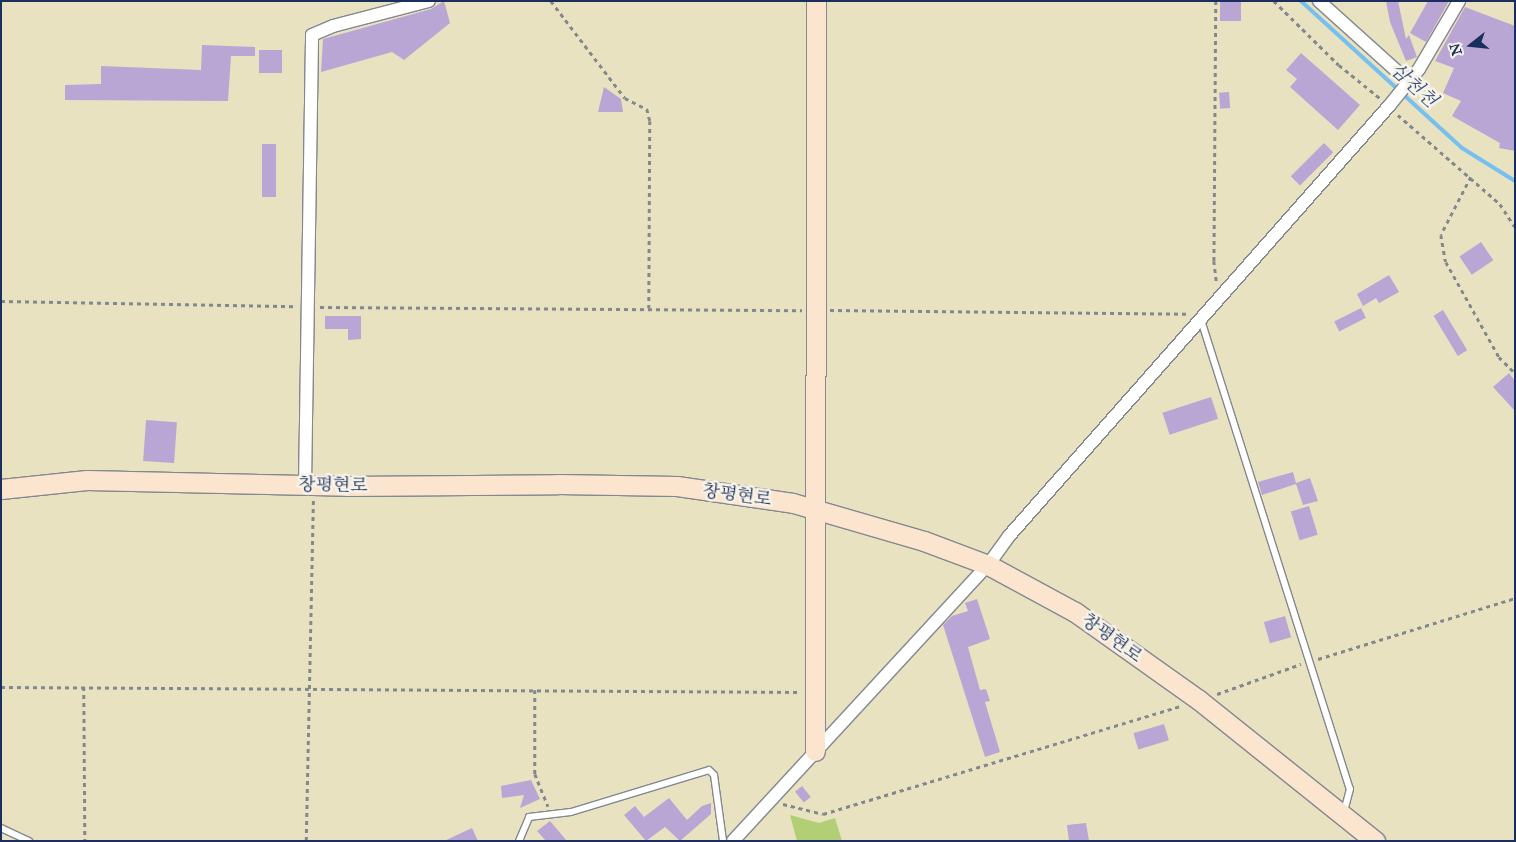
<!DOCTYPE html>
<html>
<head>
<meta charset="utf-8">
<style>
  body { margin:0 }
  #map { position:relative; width:1516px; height:842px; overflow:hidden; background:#e8e2c1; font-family:"IM FELL Great Primer","Noto Serif KR",serif }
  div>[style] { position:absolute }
  .green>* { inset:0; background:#b2cf76 }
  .stream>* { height:4px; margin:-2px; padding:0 2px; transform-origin:2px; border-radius:2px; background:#77bfef }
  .building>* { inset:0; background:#baa6d4; transform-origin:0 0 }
  .path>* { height:2.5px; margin-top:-1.25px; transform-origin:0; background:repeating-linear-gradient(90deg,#828890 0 4px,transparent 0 8px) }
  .roads { filter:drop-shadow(1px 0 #828890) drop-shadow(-1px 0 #828890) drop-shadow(0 1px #828890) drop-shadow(0 -1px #828890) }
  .lane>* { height:6px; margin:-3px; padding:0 3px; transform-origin:3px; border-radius:3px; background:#fff }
  .street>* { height:12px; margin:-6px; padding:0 6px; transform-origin:6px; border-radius:6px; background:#fff }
  .secondary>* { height:19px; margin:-9.5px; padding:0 9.5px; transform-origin:9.5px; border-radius:9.5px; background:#fce5cf }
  span { translate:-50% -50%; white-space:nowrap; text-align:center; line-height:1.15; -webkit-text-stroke:5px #f7f3e8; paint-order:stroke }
  .street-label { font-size:18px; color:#1b2f5e }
  .water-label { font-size:19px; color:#325382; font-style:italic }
  .frame { position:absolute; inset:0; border:2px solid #1b2f5e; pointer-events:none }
  .north { position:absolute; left:1446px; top:20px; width:50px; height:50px; -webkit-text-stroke:4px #f7f3e8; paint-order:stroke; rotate:254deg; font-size:14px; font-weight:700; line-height:20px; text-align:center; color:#1b2f5e }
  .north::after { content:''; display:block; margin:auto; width:18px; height:22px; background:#1b2f5e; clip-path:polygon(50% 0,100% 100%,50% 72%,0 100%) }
</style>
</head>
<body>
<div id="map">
  <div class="green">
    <div style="clip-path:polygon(790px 815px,819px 823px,835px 818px,842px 841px,797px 841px)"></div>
  </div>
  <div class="stream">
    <div style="left:1301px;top:1px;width:218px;rotate:42.4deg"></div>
    <div style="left:1462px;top:148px;width:62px;rotate:31.9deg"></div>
  </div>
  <div class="building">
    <div style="clip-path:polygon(444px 1px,450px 23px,404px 60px,392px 52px,321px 72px,323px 39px,431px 9px)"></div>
    <div style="left:1220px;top:1px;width:21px;height:20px"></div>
    <div style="clip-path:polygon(1386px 1px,1398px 1px,1406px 39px,1409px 35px,1417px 57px,1406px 61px,1390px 22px)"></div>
    <div style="clip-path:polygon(1428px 1px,1449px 1px,1426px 42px,1410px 33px)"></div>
    <div style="clip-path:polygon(1465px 7px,1515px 26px,1515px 151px,1499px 148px,1500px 143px,1452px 116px,1461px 101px,1443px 93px,1454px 68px,1435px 61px)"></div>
    <div style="clip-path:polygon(202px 45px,255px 47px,255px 56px,231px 56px,228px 101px,65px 100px,65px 85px,101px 84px,101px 66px,201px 70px)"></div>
    <div style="left:259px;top:50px;width:23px;height:23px"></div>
    <div style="clip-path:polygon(1301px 53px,1360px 105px,1338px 130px,1290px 87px,1297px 79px,1286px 70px)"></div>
    <div style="clip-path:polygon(604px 87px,621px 99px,623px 112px,598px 112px)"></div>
    <div style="left:1229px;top:92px;width:16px;height:10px;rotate:86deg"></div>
    <div style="left:1324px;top:143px;width:13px;height:47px;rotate:45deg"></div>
    <div style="left:262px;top:144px;width:14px;height:53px"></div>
    <div style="left:1481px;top:242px;width:22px;height:26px;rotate:56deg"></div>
    <div style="clip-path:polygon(1389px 275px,1399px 292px,1379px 303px,1376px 298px,1363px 306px,1357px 294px)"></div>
    <div style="left:1361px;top:308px;width:11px;height:30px;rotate:63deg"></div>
    <div style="left:1443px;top:310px;width:47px;height:11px;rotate:59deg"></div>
    <div style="clip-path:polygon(325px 316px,361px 316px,361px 339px,348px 340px,348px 329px,325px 329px)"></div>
    <div style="clip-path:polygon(1509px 373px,1515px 381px,1515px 411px,1493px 387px)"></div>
    <div style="left:1211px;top:397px;width:23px;height:51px;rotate:72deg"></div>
    <div style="left:146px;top:420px;width:31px;height:41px;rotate:4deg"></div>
    <div style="clip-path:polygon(1293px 472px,1296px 483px,1310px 478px,1318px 501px,1303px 505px,1296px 484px,1262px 495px,1258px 482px)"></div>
    <div style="left:1309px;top:506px;width:30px;height:19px;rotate:73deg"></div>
    <div style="clip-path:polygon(977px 599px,990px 639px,968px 647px,980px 690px,986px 689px,990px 701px,985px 702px,1000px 752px,985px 757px,943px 625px,952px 616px,968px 611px,965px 603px)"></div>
    <div style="left:1285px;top:616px;width:22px;height:22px;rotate:74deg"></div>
    <div style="left:1164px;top:724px;width:17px;height:32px;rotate:73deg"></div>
    <div style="clip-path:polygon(531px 780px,540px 799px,520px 808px,524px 795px,502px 798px,501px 786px)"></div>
    <div style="left:802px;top:786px;width:14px;height:9px;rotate:51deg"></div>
    <div style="clip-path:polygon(669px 798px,687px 820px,702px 806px,711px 803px,711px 814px,680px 841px,665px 827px,646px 841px,624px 815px,635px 806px,644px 817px)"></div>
    <div style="clip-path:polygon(550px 821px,567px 841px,546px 841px,537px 831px)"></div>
    <div style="clip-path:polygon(1086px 823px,1089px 841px,1069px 841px,1067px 825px)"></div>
    <div style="clip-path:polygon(472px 828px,478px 841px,444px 841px)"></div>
  </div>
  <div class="path">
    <div style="left:551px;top:1px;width:122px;rotate:52.7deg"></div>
    <div style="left:625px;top:98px;width:25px;rotate:27deg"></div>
    <div style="left:647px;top:109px;width:12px;rotate:76deg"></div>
    <div style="left:650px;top:121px;width:187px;rotate:90.3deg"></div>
    <div style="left:1216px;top:1px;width:260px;rotate:90.4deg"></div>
    <div style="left:1214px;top:261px;width:23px;rotate:83deg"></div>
    <div style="left:1274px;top:1px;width:91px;rotate:44.6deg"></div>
    <div style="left:1339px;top:65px;width:54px;rotate:39deg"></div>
    <div style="left:1398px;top:115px;width:135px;rotate:41.1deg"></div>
    <div style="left:1500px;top:204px;width:27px;rotate:57deg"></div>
    <div style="left:1471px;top:177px;width:65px;rotate:117.3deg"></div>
    <div style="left:1441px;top:235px;width:27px;rotate:80deg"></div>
    <div style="left:1446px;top:262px;width:109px;rotate:60.8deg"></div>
    <div style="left:1499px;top:357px;width:23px;rotate:45deg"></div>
    <div style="left:1px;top:301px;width:296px;rotate:1deg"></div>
    <div style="left:320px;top:307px;width:482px;rotate:0.4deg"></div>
    <div style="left:830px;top:310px;width:359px;rotate:0.6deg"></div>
    <div style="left:1318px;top:659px;width:206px;rotate:-17.2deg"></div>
    <div style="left:1px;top:687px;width:799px;rotate:0.36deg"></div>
    <div style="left:84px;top:687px;width:154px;rotate:89.6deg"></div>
    <div style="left:535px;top:690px;width:84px;rotate:90deg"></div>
    <div style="left:535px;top:774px;width:35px;rotate:68deg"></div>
    <div style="left:1217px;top:694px;width:89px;rotate:-19.7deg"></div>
    <div style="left:783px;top:804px;width:41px;rotate:14deg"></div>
    <div style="left:823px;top:814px;width:373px;rotate:-16.8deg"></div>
    <div style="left:306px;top:841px;width:341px;rotate:-88.8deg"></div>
  </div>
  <div class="roads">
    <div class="lane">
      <div style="left:1201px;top:320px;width:492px;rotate:72.4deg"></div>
      <div style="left:1350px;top:789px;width:24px;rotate:105deg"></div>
      <div style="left:1px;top:828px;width:31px;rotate:25deg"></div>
      <div style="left:519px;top:841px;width:26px;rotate:-67deg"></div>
      <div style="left:529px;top:817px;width:42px;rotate:-6.8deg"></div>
      <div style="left:571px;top:812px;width:144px;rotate:-16.9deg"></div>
      <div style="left:709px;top:770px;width:7px;rotate:45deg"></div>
      <div style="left:714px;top:775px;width:67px;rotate:82.2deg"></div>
    </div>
    <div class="street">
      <div style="left:1319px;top:1px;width:121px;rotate:42deg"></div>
      <div style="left:305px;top:485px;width:450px;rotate:-89.1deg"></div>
      <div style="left:312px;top:35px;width:23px;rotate:-23deg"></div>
      <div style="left:333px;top:26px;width:99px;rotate:-14.6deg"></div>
      <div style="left:733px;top:841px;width:376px;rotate:-47.3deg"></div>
      <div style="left:988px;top:565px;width:36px;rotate:-54deg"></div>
      <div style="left:1009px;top:536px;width:574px;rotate:-48.53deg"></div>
      <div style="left:1389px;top:106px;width:48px;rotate:-51deg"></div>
      <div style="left:1419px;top:69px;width:79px;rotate:-59.5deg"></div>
    </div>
    <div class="secondary">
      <div style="left:1px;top:489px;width:86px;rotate:-6deg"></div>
      <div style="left:87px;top:480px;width:259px;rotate:1.3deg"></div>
      <div style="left:346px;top:486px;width:212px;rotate:-0.5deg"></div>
      <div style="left:558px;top:484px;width:119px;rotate:1deg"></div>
      <div style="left:677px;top:486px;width:117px;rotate:8.3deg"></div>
      <div style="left:793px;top:503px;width:136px;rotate:16.2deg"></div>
      <div style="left:924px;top:541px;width:68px;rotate:20.6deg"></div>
      <div style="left:988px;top:565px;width:99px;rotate:28.4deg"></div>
      <div style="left:1075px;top:612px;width:152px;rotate:35.4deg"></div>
      <div style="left:1199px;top:700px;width:226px;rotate:38.7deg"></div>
      <div style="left:815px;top:751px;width:750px;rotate:-89.92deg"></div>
    </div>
  </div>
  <div class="street-label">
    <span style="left:333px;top:485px;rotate:1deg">창평현로</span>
    <span style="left:737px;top:495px;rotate:8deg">창평현로</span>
    <span style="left:1112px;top:638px;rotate:36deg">창평현로</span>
  </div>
  <div class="water-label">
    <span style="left:1414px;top:85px;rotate:42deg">삼천천</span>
  </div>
  <div class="frame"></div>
  <div class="north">N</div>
</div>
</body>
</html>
